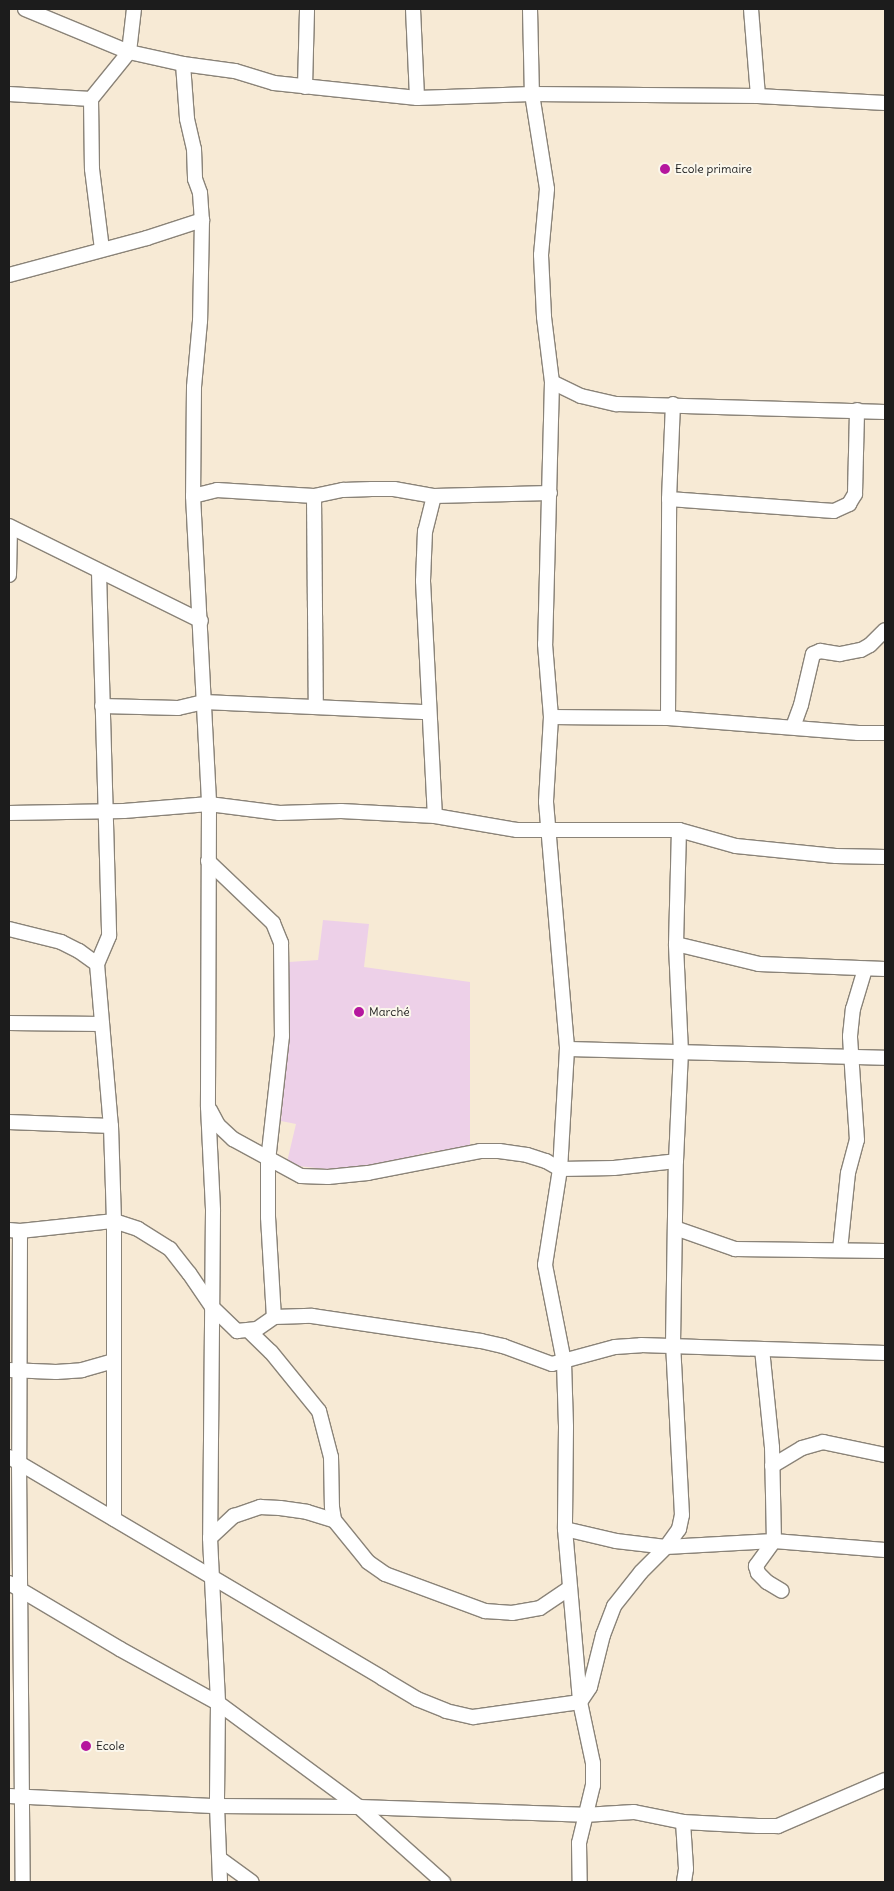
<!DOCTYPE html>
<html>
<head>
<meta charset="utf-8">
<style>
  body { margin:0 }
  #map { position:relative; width:894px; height:1891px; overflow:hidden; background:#f7ead5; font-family:Delius,sans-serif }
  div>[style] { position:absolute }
  .built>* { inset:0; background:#edd0e8 }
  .roads { filter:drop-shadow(1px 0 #8a8378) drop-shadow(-1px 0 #8a8378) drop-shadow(0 1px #8a8378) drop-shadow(0 -1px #8a8378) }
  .minor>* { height:14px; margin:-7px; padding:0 7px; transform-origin:7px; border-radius:7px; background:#fff }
  .dots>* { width:14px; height:14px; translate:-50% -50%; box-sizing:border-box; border:2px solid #fbf7ec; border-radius:50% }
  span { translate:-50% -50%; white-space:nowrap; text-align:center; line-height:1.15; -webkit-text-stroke:4px #fbf7ec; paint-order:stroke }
  .poi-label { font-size:12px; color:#1c1c1c }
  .left { translate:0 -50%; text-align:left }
  .frame { position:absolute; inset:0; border:10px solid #1c1c1c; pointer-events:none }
</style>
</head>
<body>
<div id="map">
  <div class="built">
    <div style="clip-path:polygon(323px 920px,369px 924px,364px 967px,470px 982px,470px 1151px,433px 1151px,377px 1165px,326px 1169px,298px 1166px,287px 1162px,296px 1124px,281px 1121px,286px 1063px,289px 962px,318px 960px)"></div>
  </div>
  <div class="roads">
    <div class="minor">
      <div style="left:25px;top:9px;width:113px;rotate:22.5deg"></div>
      <div style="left:129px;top:52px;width:43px;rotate:-83.4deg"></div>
      <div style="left:413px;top:9px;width:89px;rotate:87.4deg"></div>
      <div style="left:530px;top:9px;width:85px;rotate:88.7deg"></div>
      <div style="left:532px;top:94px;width:96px;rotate:81deg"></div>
      <div style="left:547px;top:189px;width:66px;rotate:95.2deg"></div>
      <div style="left:541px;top:255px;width:62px;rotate:87.2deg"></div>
      <div style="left:544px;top:317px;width:65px;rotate:83deg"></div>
      <div style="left:552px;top:382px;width:262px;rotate:91.5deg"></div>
      <div style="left:545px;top:644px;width:73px;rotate:85.3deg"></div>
      <div style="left:551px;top:717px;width:85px;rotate:93.4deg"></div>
      <div style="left:546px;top:802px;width:248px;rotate:85.1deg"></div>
      <div style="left:567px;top:1049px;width:120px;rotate:93.3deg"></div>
      <div style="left:560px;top:1169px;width:97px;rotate:98.9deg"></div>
      <div style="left:545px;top:1265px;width:99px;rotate:78.9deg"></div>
      <div style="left:564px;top:1362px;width:65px;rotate:88.2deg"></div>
      <div style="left:566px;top:1427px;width:102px;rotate:90.6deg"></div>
      <div style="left:565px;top:1529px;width:174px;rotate:85deg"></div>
      <div style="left:580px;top:1702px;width:62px;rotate:78deg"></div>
      <div style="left:593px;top:1763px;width:22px;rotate:90deg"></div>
      <div style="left:593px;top:1785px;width:60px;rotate:103.6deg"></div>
      <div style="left:579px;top:1843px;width:39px;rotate:89deg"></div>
      <div style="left:751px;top:9px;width:87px;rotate:85.4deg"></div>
      <div style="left:183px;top:64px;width:55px;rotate:85.8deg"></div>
      <div style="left:187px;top:119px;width:31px;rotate:77deg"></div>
      <div style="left:194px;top:149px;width:30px;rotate:88deg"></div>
      <div style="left:195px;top:179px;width:15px;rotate:70deg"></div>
      <div style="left:200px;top:193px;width:27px;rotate:86deg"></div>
      <div style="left:202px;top:220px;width:101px;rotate:91.1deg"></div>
      <div style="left:200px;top:321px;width:66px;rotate:95.2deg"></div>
      <div style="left:194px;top:387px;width:109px;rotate:90.5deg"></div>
      <div style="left:193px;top:496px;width:308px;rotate:87deg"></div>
      <div style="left:209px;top:804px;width:303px;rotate:90.2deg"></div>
      <div style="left:208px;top:1107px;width:104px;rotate:87.2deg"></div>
      <div style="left:213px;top:1211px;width:327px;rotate:90.5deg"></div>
      <div style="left:210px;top:1538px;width:165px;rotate:87.2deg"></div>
      <div style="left:218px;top:1703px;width:103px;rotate:90.6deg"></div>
      <div style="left:217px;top:1806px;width:76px;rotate:87.7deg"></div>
      <div style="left:305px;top:87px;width:78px;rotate:-88.5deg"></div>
      <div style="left:9px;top:94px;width:82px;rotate:3.5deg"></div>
      <div style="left:91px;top:99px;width:60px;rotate:-51deg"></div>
      <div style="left:129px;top:52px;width:55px;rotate:12.5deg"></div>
      <div style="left:183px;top:64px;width:52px;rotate:7.7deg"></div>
      <div style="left:235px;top:71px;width:41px;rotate:17.1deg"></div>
      <div style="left:274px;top:83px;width:144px;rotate:6deg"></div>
      <div style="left:417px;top:98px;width:115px;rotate:-2deg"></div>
      <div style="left:532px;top:94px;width:226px;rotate:0.5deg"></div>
      <div style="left:758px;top:96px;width:127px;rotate:3.2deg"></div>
      <div style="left:91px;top:99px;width:70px;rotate:89.2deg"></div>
      <div style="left:92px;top:169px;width:81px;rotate:82.9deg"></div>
      <div style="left:9px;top:275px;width:143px;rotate:-15deg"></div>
      <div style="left:147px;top:238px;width:58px;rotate:-18.1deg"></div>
      <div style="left:552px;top:382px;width:32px;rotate:26deg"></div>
      <div style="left:581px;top:396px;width:37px;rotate:13deg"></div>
      <div style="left:617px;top:404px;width:268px;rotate:1.7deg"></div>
      <div style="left:193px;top:496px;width:25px;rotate:-14deg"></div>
      <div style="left:217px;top:490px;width:97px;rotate:3.5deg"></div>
      <div style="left:314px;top:496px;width:30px;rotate:-12deg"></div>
      <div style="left:343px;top:490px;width:29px;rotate:-2deg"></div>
      <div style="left:372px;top:489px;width:22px"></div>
      <div style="left:394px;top:489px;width:41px;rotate:9.9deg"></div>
      <div style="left:434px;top:496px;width:116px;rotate:-1.5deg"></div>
      <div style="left:314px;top:496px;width:211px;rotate:89.5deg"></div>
      <div style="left:434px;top:496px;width:36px;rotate:104deg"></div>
      <div style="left:425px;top:531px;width:50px;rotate:92.3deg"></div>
      <div style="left:423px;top:581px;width:235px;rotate:87.1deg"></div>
      <div style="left:669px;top:499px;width:165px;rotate:4.2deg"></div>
      <div style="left:834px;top:511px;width:17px;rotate:-25deg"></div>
      <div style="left:849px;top:504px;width:12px;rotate:-59deg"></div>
      <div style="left:855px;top:494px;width:84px;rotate:-88.6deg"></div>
      <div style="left:9px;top:526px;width:214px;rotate:26.3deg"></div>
      <div style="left:99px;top:572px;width:364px;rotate:88.4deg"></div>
      <div style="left:109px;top:936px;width:30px;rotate:113deg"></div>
      <div style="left:97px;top:964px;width:163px;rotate:85.1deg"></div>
      <div style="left:111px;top:1126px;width:95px;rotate:88.2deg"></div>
      <div style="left:114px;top:1221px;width:298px;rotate:90deg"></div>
      <div style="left:9px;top:575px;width:48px;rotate:-88.8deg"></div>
      <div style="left:102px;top:706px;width:76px;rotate:1.5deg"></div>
      <div style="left:178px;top:708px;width:27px;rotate:-13deg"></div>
      <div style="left:204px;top:702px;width:224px;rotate:2.6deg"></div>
      <div style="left:551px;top:717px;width:117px;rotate:0.5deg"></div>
      <div style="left:668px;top:718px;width:191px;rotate:4.5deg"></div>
      <div style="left:858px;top:733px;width:27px"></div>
      <div style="left:668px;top:718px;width:219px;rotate:-89.7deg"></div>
      <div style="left:669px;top:499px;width:95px;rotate:-87.6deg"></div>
      <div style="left:793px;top:727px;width:23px;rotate:-70deg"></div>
      <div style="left:801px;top:705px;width:52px;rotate:-76.8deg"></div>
      <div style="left:813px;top:654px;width:8px;rotate:-23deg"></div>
      <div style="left:820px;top:651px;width:20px;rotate:9deg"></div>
      <div style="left:840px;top:654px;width:21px;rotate:-11deg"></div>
      <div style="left:861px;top:650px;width:10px;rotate:-29deg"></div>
      <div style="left:870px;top:645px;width:21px;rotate:-45deg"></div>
      <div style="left:9px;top:813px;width:115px;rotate:-1deg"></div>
      <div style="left:124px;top:811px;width:85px;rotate:-4.7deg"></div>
      <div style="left:209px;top:804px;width:71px;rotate:7.3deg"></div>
      <div style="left:279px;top:813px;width:62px;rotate:-1.8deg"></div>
      <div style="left:341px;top:811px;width:94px;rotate:3deg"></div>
      <div style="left:435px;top:816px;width:83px;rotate:9.7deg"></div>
      <div style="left:517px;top:830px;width:162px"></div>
      <div style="left:679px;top:830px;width:59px;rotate:15.7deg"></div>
      <div style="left:736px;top:846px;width:100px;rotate:5.7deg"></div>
      <div style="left:836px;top:856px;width:49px;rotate:1.2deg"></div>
      <div style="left:208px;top:861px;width:90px;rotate:43.6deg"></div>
      <div style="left:273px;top:923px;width:22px;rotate:68deg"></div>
      <div style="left:281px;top:943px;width:93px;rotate:89.4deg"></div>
      <div style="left:282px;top:1036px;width:125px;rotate:96.4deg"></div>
      <div style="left:268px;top:1160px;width:57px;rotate:90deg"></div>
      <div style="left:268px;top:1217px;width:100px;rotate:86.6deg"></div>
      <div style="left:9px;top:929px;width:54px;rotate:14deg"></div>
      <div style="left:61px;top:942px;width:20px;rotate:27deg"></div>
      <div style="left:79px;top:951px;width:22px;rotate:36deg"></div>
      <div style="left:676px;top:944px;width:85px;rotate:13.5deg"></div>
      <div style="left:759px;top:964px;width:126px;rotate:2.3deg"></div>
      <div style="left:9px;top:1023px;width:93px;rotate:0.6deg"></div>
      <div style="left:567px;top:1049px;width:318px;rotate:1.6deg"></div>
      <div style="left:210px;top:1110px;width:17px;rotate:62deg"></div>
      <div style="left:218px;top:1125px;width:21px;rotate:43deg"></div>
      <div style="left:233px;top:1139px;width:77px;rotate:28.6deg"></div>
      <div style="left:301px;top:1176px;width:27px;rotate:2deg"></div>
      <div style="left:328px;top:1177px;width:40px;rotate:-5.7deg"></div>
      <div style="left:368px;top:1173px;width:114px;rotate:-11.1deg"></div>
      <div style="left:480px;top:1151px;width:19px"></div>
      <div style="left:499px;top:1151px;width:28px;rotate:8deg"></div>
      <div style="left:527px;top:1155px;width:20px;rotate:18deg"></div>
      <div style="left:546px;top:1161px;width:16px;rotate:30deg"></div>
      <div style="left:560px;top:1169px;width:54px;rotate:-1.1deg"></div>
      <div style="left:614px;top:1168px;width:62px;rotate:-6.4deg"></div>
      <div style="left:9px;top:1122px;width:102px;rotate:2.2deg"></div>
      <div style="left:675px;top:1228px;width:64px;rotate:19.3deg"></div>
      <div style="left:735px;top:1249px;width:150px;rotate:0.8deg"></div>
      <div style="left:9px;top:1230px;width:11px;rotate:5deg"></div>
      <div style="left:20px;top:1231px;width:95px;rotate:-6.1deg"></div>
      <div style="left:114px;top:1221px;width:25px;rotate:18deg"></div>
      <div style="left:138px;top:1229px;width:38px;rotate:32deg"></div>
      <div style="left:170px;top:1249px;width:31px;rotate:52deg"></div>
      <div style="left:189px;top:1273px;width:41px;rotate:55.9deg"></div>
      <div style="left:212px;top:1307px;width:35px;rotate:44deg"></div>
      <div style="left:237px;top:1331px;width:20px;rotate:-6deg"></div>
      <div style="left:257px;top:1329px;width:21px;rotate:-35deg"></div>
      <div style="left:274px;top:1317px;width:38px;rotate:-2deg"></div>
      <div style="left:312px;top:1316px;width:171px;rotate:8.4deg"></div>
      <div style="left:481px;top:1341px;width:23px;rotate:13deg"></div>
      <div style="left:503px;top:1346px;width:52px;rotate:20.2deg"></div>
      <div style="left:552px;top:1364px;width:65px;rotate:-15.1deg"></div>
      <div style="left:615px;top:1347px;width:26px;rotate:-4deg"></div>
      <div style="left:641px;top:1345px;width:244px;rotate:1.9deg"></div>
      <div style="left:20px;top:1231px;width:232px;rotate:90.2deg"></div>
      <div style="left:19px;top:1463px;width:419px;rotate:89.5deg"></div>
      <div style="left:840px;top:1250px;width:77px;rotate:-84.1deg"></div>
      <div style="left:848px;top:1173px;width:34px;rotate:-75deg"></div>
      <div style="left:857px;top:1140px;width:104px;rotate:-93.9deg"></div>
      <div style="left:850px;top:1036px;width:27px;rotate:-84deg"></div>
      <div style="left:853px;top:1009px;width:42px;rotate:-73.3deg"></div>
      <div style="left:249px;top:1331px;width:30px;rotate:44deg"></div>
      <div style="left:271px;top:1352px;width:76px;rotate:50.9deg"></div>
      <div style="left:319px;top:1411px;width:48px;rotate:75.4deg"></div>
      <div style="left:331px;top:1457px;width:50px;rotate:88.9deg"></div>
      <div style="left:332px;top:1507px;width:13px;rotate:81deg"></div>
      <div style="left:762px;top:1349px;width:99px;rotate:84.2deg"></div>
      <div style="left:772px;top:1447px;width:94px;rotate:88.8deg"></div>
      <div style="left:774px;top:1541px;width:31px;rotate:126deg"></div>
      <div style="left:756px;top:1566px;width:7px;rotate:74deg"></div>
      <div style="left:758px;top:1573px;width:13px;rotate:45deg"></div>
      <div style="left:767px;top:1582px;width:17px;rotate:31deg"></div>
      <div style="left:9px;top:1370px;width:47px;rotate:2.4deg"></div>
      <div style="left:56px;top:1372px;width:26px;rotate:-4deg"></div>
      <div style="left:82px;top:1370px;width:32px;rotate:-16deg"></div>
      <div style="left:9px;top:1457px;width:434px;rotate:30.6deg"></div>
      <div style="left:382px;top:1678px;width:41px;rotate:31deg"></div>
      <div style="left:417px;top:1699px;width:31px;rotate:22deg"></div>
      <div style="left:446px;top:1711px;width:28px;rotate:13deg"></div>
      <div style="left:473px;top:1717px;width:108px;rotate:-8deg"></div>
      <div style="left:580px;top:1702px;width:18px;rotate:-56deg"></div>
      <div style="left:590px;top:1687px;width:54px;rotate:-76deg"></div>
      <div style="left:603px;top:1635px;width:31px;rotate:-69deg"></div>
      <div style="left:614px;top:1606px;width:43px;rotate:-51.5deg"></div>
      <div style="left:641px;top:1572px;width:35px;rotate:-45deg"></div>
      <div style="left:666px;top:1547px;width:22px;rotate:-54deg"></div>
      <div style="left:679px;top:1529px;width:14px;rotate:-78deg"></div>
      <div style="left:682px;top:1515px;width:171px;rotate:-93deg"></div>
      <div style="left:673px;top:1344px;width:183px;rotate:-89.1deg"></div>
      <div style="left:676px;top:1161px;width:109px;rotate:-87.4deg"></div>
      <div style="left:681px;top:1052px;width:108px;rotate:-92.7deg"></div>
      <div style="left:676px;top:944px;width:114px;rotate:-88.5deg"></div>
      <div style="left:772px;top:1466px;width:35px;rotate:-31deg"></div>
      <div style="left:802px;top:1448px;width:22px;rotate:-16deg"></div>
      <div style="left:823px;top:1442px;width:63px;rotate:11.8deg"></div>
      <div style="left:565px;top:1529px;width:52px;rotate:13.2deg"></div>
      <div style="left:616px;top:1541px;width:50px;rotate:6.8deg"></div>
      <div style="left:666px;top:1547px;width:108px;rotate:-3.2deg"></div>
      <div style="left:774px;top:1541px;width:111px;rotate:4.6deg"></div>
      <div style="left:210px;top:1538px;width:33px;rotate:-43deg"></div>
      <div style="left:234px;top:1516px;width:28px;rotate:-19deg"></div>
      <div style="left:260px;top:1507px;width:20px;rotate:3deg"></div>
      <div style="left:280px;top:1508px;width:27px;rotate:8deg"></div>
      <div style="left:307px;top:1512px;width:28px;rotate:17deg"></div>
      <div style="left:334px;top:1520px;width:54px;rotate:51deg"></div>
      <div style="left:368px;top:1562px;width:21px;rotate:35deg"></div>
      <div style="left:385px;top:1574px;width:107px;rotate:20.3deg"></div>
      <div style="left:485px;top:1611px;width:27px;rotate:4deg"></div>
      <div style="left:512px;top:1613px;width:28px;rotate:-10deg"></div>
      <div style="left:540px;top:1608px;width:36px;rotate:-34deg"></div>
      <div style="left:9px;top:1583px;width:129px;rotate:30.7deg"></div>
      <div style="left:120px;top:1649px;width:112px;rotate:28.9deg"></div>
      <div style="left:218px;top:1703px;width:175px;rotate:36.4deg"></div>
      <div style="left:359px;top:1807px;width:113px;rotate:41.8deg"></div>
      <div style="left:9px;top:1796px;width:208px;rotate:2.8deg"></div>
      <div style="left:217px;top:1806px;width:142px;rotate:0.4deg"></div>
      <div style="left:359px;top:1807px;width:225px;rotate:2deg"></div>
      <div style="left:584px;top:1815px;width:50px;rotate:-3.4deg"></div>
      <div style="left:634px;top:1812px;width:50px;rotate:11.5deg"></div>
      <div style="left:683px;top:1822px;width:75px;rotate:3.1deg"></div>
      <div style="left:758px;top:1826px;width:20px"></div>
      <div style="left:778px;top:1826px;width:116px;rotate:-23.3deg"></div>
      <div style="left:683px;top:1822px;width:47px;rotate:86.3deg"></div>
      <div style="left:686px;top:1869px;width:13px;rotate:99deg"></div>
      <div style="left:220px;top:1859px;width:39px;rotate:36deg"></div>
    </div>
  </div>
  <div class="dots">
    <div style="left:665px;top:169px;background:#b5179e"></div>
    <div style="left:359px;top:1012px;background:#b5179e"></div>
    <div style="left:86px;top:1746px;background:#b5179e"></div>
  </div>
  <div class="poi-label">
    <span class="left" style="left:675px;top:169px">Ecole primaire</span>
    <span class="left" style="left:369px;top:1012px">Marché</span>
    <span class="left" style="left:96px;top:1746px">Ecole</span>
  </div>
  <div class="frame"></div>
</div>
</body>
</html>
